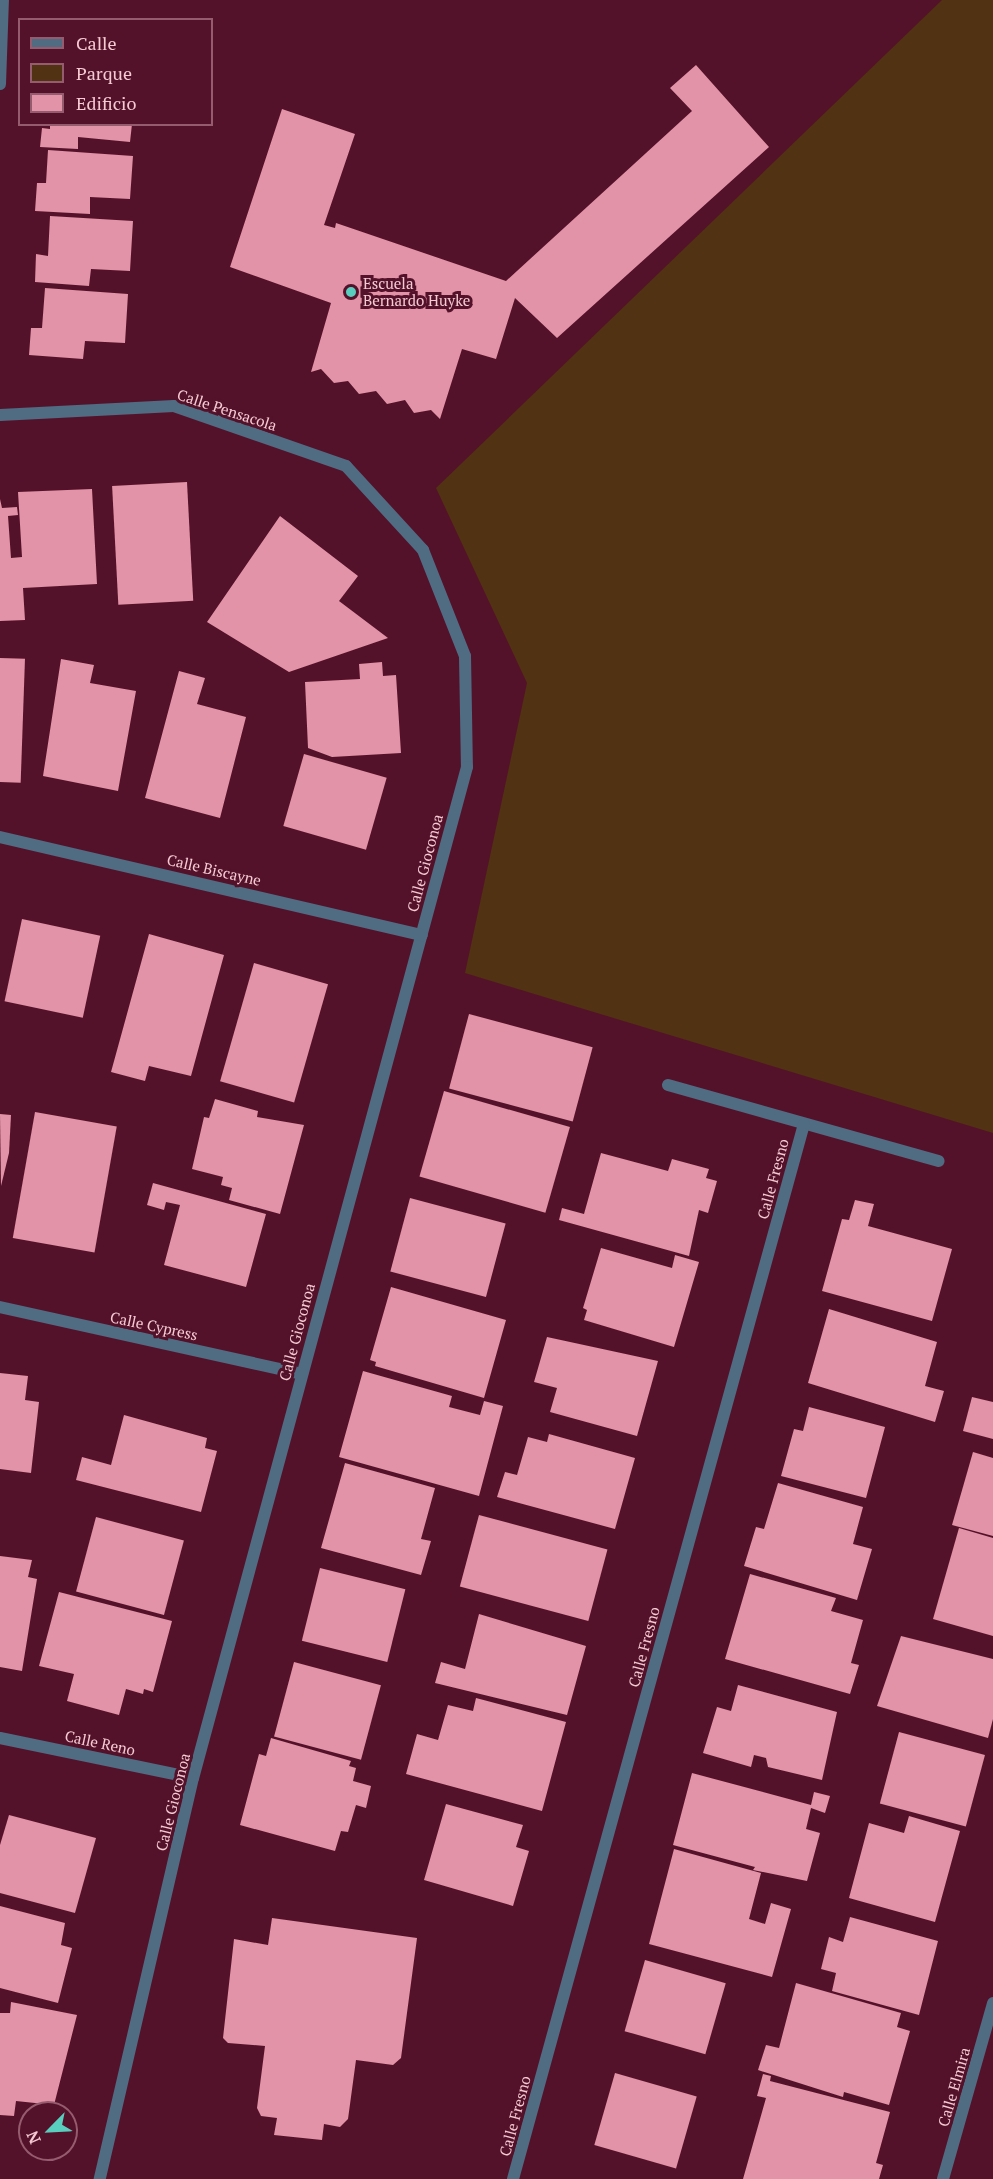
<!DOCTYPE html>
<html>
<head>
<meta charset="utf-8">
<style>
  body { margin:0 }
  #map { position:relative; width:993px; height:2179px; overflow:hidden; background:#54122a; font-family:"PT Serif",serif }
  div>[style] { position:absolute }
  .green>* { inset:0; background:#513212 }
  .building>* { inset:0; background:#e293a7; transform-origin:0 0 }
  .street>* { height:12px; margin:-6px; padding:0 6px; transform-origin:6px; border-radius:6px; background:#4f6c83 }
  .dots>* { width:16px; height:16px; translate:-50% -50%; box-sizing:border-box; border:3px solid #54122a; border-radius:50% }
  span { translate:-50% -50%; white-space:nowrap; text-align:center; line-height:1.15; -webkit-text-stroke:6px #54122a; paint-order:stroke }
  .poi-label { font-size:15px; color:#f4cad3 }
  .left { translate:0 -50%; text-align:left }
  .street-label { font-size:15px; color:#f4cad3 }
  .legend { position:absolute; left:18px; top:18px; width:195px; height:108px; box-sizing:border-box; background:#54122a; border:2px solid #945c6e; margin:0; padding:8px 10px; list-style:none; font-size:18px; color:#f4cad3 }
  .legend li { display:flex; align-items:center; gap:12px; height:30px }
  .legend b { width:30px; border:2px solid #945c6e }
  .north { position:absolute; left:18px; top:2101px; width:60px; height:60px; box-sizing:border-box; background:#54122a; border:2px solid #945c6e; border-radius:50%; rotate:246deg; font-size:16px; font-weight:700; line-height:24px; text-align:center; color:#f4cad3 }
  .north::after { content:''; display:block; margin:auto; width:21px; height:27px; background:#59cebe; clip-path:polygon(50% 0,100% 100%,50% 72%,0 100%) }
</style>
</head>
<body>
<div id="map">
  <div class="green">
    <div style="clip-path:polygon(942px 0,993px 0,993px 1133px,465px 973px,527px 683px,436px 488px)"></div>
  </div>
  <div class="building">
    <div style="clip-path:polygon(696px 65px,769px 147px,557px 338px,515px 298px,496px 359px,462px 349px,440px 419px,431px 410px,414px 413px,405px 400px,387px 404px,376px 391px,359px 394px,348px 381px,334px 383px,321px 369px,311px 372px,331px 303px,230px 267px,282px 109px,355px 134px,324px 225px,335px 228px,336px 223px,506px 281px,692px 111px,670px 88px)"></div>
    <div style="clip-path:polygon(50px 124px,132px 124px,130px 142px,78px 137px,78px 149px,40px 147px,42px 128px,50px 129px)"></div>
    <div style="clip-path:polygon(48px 150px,133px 156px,130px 199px,90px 197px,90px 214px,35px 211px,37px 183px,46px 183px)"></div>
    <div style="clip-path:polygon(50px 216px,133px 221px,130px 271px,91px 269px,89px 286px,35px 282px,36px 254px,48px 256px)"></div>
    <div style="clip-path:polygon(45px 288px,128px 294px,125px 343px,85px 341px,83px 359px,29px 355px,31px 328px,42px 328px)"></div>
    <div style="left:187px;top:482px;width:119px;height:75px;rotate:87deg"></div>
    <div style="clip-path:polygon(92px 489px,97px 584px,23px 588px,25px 620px,0 621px,0 499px,2px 508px,17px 507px,18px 515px,8px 516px,11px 558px,22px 557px,18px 492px)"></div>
    <div style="clip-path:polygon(280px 516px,358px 576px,339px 601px,388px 638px,289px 672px,207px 622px)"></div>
    <div style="left:0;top:658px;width:25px;height:124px;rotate:2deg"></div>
    <div style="clip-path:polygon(61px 659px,94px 665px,90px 683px,136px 691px,118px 791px,43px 776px)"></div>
    <div style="clip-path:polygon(382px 662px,383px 676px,396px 675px,401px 753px,332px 757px,308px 748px,305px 682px,360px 679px,359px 664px)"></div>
    <div style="clip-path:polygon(179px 671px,205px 678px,197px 704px,246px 717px,220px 818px,145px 798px)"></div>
    <div style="left:304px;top:754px;width:86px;height:75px;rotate:16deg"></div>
    <div style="left:22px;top:919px;width:80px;height:84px;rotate:12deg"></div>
    <div style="clip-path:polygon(149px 934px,224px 955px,191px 1076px,149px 1066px,145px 1081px,111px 1072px)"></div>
    <div style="left:254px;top:963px;width:77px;height:123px;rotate:16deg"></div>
    <div style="left:469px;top:1014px;width:128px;height:77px;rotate:15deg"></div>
    <div style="left:444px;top:1091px;width:131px;height:89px;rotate:16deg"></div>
    <div style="clip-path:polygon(215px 1099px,258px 1111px,257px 1117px,304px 1125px,280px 1214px,229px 1200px,232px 1188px,221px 1185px,223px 1177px,192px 1169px,204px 1117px,209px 1118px)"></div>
    <div style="left:35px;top:1112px;width:83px;height:128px;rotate:10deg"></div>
    <div style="clip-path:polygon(0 1114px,11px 1115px,9px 1153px,1px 1186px)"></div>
    <div style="clip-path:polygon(601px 1153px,668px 1171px,672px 1159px,709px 1169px,706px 1178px,717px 1181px,708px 1213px,699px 1210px,689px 1256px,559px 1220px,562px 1208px,584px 1214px)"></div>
    <div style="clip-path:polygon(153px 1183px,266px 1214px,246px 1287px,164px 1265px,180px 1205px,166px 1202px,164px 1210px,147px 1205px)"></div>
    <div style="left:410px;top:1198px;width:99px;height:76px;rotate:15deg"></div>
    <div style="clip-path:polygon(855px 1200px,874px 1204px,868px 1226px,952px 1249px,932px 1321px,822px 1291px,842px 1219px,849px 1220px)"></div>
    <div style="clip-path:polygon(601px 1248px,672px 1268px,675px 1255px,699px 1262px,674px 1347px,584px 1320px,587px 1310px,583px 1308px)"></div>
    <div style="clip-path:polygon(391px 1287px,506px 1320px,484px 1398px,375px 1366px,376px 1362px,370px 1360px)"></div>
    <div style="clip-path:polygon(829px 1309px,937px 1342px,925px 1386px,944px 1391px,935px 1422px,808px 1383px)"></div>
    <div style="clip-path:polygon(547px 1337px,658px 1361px,637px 1436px,550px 1412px,557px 1388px,534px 1382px)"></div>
    <div style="clip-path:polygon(363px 1371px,452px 1396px,449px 1407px,480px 1415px,484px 1401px,503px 1406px,479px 1496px,339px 1457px)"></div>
    <div style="clip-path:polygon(0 1373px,28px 1376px,25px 1400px,39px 1402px,31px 1473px,0 1469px)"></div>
    <div style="clip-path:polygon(972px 1397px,993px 1402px,993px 1439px,963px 1431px)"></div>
    <div style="clip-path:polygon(809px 1407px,885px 1427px,866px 1498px,781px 1476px,794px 1429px,803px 1431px)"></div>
    <div style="clip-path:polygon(124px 1415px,207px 1438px,205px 1448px,217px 1451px,201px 1512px,76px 1480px,82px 1457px,111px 1465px)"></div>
    <div style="clip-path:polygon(549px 1434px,635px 1458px,615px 1529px,497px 1497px,505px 1472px,517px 1475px,528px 1437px,547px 1442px)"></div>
    <div style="clip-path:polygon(973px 1452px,993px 1458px,993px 1536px,952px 1525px)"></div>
    <div style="clip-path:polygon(345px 1463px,435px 1488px,421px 1539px,431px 1541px,421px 1575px,321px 1548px)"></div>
    <div style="clip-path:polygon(778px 1483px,863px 1507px,853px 1544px,872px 1549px,857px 1600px,744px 1566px,756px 1527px,764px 1529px)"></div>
    <div style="left:479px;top:1515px;width:133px;height:74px;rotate:15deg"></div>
    <div style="left:96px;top:1517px;width:91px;height:77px;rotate:15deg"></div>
    <div style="clip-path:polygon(959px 1528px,993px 1538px,993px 1636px,933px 1619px)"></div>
    <div style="clip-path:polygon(0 1556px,32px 1560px,28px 1577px,37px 1579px,22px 1671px,0 1667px)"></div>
    <div style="left:320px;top:1568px;width:88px;height:75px;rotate:14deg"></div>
    <div style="clip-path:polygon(750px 1574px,836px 1598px,831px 1611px,863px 1620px,851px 1663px,859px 1665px,850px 1694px,725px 1659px)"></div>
    <div style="clip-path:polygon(59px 1592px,172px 1621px,153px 1692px,144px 1689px,143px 1694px,126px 1689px,119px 1715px,67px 1701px,74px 1674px,39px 1666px)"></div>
    <div style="clip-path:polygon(479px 1614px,586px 1646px,567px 1715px,435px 1683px,441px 1662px,465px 1669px)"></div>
    <div style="clip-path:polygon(901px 1636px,993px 1659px,993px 1719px,988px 1738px,877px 1706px)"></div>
    <div style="left:294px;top:1662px;width:90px;height:77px;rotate:15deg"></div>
    <div style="clip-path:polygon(738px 1685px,837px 1712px,822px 1780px,768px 1767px,766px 1758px,754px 1755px,751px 1767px,703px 1753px,717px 1707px,731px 1711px)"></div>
    <div style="clip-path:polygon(476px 1698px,566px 1722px,542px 1811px,406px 1774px,417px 1734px,438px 1740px,448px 1705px,473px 1711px)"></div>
    <div style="left:899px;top:1732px;width:89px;height:74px;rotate:15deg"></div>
    <div style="clip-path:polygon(271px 1738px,351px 1761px,349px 1766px,356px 1768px,353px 1781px,371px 1786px,366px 1808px,356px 1805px,348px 1832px,341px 1831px,335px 1851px,240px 1825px,259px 1754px,266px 1756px)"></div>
    <div style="clip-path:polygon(692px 1773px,811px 1805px,814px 1792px,830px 1796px,825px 1813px,811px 1808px,806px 1829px,820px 1833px,807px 1881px,753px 1870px,755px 1867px,673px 1845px)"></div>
    <div style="clip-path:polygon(446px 1804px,523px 1825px,516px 1847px,529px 1851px,513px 1906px,424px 1880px)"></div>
    <div style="clip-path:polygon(9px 1815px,96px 1838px,75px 1913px,0 1893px,0 1845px)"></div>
    <div style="clip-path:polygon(909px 1816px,960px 1831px,935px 1922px,849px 1898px,869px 1823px,904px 1833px)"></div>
    <div style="clip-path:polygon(674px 1849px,761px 1873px,749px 1919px,765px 1924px,771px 1903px,791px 1909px,772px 1977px,649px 1944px)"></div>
    <div style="clip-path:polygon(0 1906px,65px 1923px,61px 1945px,72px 1948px,58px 2003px,0 1988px)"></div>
    <div style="clip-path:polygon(850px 1917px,938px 1941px,919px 2015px,832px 1991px,836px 1973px,821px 1969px,829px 1937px,843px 1942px)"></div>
    <div style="clip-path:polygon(272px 1918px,417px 1938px,401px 2058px,393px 2065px,356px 2060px,348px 2119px,340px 2127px,324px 2124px,322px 2140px,274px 2135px,277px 2118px,261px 2116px,257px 2108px,265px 2046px,228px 2043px,223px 2038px,234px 1939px,268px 1945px)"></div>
    <div style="left:645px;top:1960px;width:84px;height:74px;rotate:16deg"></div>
    <div style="clip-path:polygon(796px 1983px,901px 2013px,897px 2027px,910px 2031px,889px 2105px,844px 2092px,843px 2097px,758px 2070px,766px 2045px,779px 2048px)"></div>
    <div style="clip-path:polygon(11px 2002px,77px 2015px,54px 2105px,16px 2101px,14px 2116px,0 2115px,0 2013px,10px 2013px)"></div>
    <div style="left:615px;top:2073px;width:85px;height:75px;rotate:16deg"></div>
    <div style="clip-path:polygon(763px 2074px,771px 2076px,770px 2081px,890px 2112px,876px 2163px,883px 2165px,879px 2179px,743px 2179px,766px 2098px,757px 2096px)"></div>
  </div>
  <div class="street">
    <div style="left:0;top:84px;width:84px;rotate:-88deg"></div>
    <div style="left:0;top:415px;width:174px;rotate:-3deg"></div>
    <div style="left:174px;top:406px;width:182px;rotate:19.2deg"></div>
    <div style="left:346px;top:466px;width:114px;rotate:47.5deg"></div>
    <div style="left:423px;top:550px;width:114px;rotate:68.4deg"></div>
    <div style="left:465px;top:656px;width:111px;rotate:89deg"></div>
    <div style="left:467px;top:767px;width:1047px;rotate:105.16deg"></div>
    <div style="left:193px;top:1778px;width:412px;rotate:103.1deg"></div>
    <div style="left:0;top:837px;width:433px;rotate:13.1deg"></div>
    <div style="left:668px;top:1085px;width:281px;rotate:15.7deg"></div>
    <div style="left:0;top:1307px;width:309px;rotate:12.5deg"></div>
    <div style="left:0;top:1738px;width:197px;rotate:11.7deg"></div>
    <div style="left:513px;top:2179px;width:1094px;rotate:-74.58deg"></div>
    <div style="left:943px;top:2179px;width:183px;rotate:-74.1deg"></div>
  </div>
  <div class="dots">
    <div style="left:351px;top:292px;background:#59cebe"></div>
  </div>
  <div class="poi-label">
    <span class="left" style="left:363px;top:292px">Escuela<br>Bernardo Huyke</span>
  </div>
  <div class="street-label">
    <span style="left:227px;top:410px;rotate:18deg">Calle Pensacola</span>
    <span style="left:425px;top:863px;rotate:-75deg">Calle Gioconoa</span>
    <span style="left:214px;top:870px;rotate:13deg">Calle Biscayne</span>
    <span style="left:773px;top:1179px;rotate:-75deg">Calle Fresno</span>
    <span style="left:154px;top:1326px;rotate:12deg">Calle Cypress</span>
    <span style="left:297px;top:1332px;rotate:-75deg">Calle Gioconoa</span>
    <span style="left:644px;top:1647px;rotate:-75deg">Calle Fresno</span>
    <span style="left:100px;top:1743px;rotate:12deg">Calle Reno</span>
    <span style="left:173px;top:1802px;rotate:-76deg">Calle Gioconoa</span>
    <span style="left:954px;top:2087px;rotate:-74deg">Calle Elmira</span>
    <span style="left:515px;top:2116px;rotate:-75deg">Calle Fresno</span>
  </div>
  <ul class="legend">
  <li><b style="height:8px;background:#4f6c83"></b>Calle</li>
  <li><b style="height:16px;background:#513212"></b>Parque</li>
  <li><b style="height:16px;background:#e293a7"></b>Edificio</li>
  </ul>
  <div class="north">N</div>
</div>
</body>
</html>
